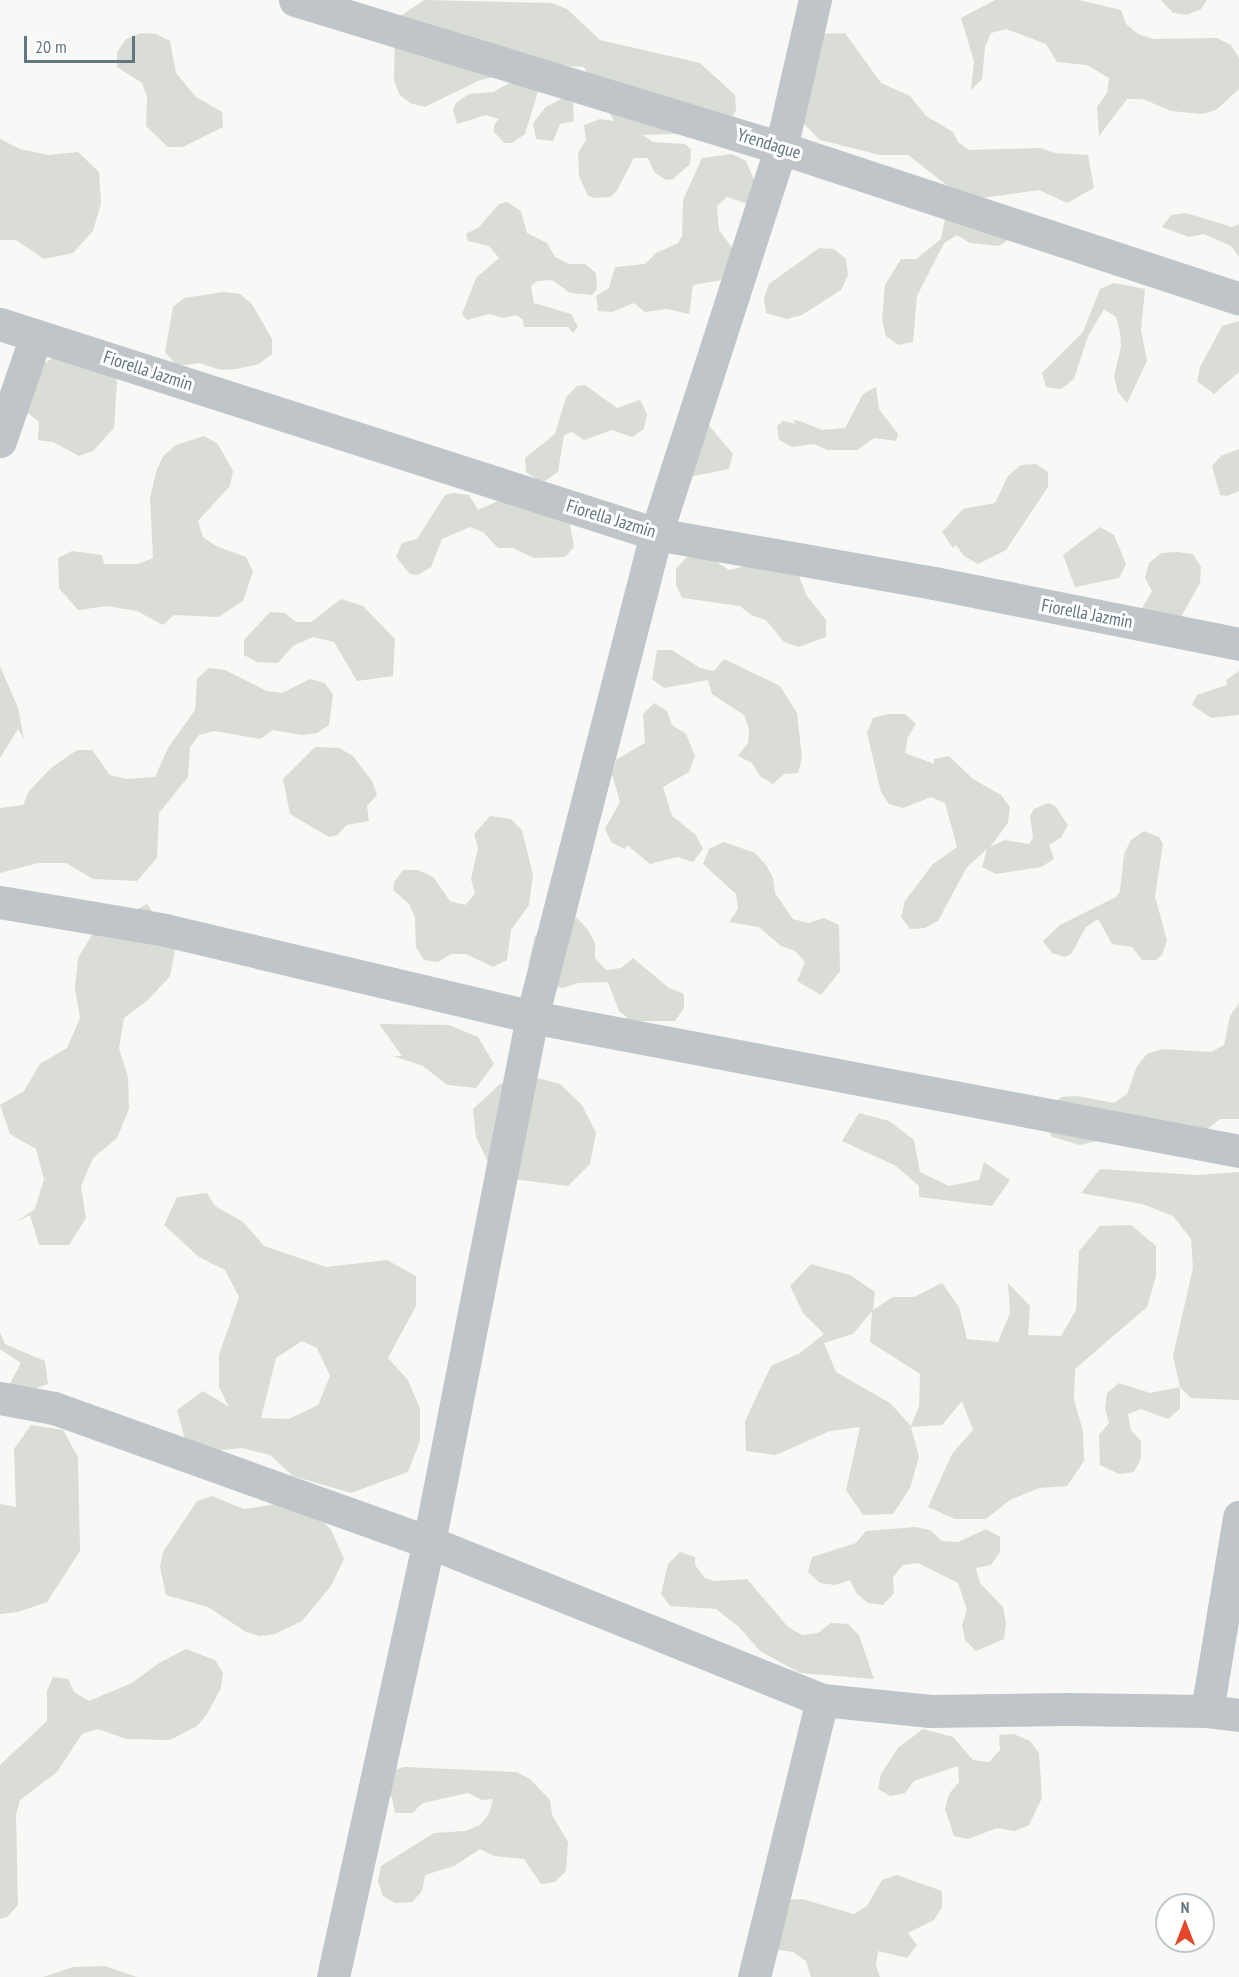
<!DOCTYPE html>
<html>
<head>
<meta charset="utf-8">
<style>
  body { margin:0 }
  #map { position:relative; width:1239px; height:1977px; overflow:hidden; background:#f8f8f6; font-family:"PT Sans Narrow",sans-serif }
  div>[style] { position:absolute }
  .green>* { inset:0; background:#d9ddd5 }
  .minor>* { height:33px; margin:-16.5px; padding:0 16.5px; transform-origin:16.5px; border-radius:16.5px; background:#bfc5c8 }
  span { translate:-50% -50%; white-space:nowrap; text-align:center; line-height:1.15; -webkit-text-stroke:6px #fff; paint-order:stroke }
  .street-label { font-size:18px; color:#637781 }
  .north { position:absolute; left:1155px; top:1893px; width:60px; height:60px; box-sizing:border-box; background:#fff; border:2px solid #c1c9cd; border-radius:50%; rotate:0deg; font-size:16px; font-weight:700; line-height:24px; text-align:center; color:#637781 }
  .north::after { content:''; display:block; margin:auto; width:21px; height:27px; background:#e54529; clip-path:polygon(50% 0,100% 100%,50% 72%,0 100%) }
  .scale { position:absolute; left:24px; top:36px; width:111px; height:27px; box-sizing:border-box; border:3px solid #637781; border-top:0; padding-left:8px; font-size:18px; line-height:21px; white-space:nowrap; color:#637781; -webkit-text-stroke:4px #fff; paint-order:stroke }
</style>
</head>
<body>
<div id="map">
  <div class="green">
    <div style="clip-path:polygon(424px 0,552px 3px,567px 9px,600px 40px,700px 63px,735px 95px,736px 111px,727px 124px,699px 133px,642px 135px,653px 142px,685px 144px,691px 149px,690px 164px,673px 179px,666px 180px,654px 172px,648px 158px,634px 158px,616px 192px,610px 197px,595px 198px,588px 196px,579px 176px,578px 153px,586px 140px,584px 125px,600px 119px,614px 121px,584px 67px,554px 65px,480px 80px,425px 107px,410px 103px,399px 94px,394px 80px,395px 20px)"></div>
    <div style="clip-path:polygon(995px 0,1079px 0,1121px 10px,1126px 24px,1138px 34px,1153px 39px,1217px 38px,1231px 45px,1239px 58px,1239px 89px,1216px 110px,1202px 114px,1171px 111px,1143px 99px,1127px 99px,1099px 136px,1097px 107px,1107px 93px,1109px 78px,1087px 65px,1057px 62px,1046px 44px,1006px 29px,991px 33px,985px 47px,982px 79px,971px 90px,974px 61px,961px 18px)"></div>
    <div style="clip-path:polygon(1161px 0,1207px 0,1201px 9px,1187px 15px,1173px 13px)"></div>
    <div style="clip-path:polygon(141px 33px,156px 34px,170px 41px,176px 73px,196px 97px,222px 112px,223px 127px,183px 147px,168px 147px,146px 126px,147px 97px,142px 83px,117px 67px,117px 52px,126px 39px)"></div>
    <div style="clip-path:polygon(845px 33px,881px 83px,910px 96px,926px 116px,953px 132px,958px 142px,969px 150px,1040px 148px,1055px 153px,1088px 155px,1094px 188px,1067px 203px,1039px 190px,982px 198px,953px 190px,908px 155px,880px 155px,820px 140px,799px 119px,814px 34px)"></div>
    <div style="clip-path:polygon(514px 81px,538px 91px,525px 134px,512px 143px,504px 143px,494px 132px,494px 125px,499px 119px,486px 115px,457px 124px,453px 110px,456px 103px,469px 94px,493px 92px)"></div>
    <div style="clip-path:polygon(563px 98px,573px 103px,574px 121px,560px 124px,553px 141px,536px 139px,533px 123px,546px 107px)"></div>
    <div style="clip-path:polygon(0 139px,20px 149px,48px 155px,78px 152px,99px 172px,101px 203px,93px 231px,73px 253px,44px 259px,16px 240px,0 240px)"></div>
    <div style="clip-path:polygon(732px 154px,746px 161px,755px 182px,748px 204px,727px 197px,717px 206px,719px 230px,733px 249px,722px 280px,693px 285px,689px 314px,667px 309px,645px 312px,634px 303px,612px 312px,598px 311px,596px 296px,609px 288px,615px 267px,645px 264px,656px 253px,678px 243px,682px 236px,683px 200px,702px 158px)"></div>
    <div style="clip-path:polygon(507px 202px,521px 211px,527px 233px,547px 243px,555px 257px,569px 264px,585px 264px,596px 273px,597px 289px,592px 295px,570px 293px,552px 280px,537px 281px,531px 286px,534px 303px,571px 314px,578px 327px,573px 333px,568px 327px,524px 327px,523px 320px,517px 315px,503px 318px,489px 314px,467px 320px,462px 314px,476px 278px,499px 258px,489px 246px,468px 241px,466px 234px,479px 227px,499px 204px)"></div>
    <div style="clip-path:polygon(947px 209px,1012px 237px,999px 246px,970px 243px,957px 235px,944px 243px,917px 296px,913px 342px,898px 345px,886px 336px,882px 320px,885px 285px,901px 259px,916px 259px,941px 239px)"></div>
    <div style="clip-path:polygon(1186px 213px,1232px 227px,1239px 224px,1239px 257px,1231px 246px,1204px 234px,1189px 237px,1162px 227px,1171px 215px)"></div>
    <div style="clip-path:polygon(819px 248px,834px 249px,846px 259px,848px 275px,841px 290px,802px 315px,787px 319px,766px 313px,764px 298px,769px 284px)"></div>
    <div style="clip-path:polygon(1114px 283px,1145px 289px,1141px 330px,1147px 361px,1127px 403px,1118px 392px,1114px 377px,1121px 347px,1120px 332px,1116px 317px,1104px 309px,1088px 336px,1074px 379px,1061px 389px,1046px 387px,1042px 373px,1083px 332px,1100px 289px)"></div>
    <div style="clip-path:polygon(223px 292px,240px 294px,252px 304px,272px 339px,272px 354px,259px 364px,236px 369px,221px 370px,199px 363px,177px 366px,165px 352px,173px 307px,184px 298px)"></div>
    <div style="clip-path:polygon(1239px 321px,1239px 372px,1214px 394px,1197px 381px,1200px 367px,1222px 326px)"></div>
    <div style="clip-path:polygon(62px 352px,108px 368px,117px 381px,114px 428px,93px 451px,79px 456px,53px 442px,38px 440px,39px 422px,27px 412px,34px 370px)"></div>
    <div style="clip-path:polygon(585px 385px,617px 408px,640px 400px,647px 414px,644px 429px,632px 437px,612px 430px,584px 440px,572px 432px,564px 435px,558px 472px,545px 481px,538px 480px,526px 472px,525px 458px,555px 434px,566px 397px,577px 386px)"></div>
    <div style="clip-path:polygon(876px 387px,879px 409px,898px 434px,896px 441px,874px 438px,857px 450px,827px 450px,814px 444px,792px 447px,779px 440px,777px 426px,783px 421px,796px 424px,793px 420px,800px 421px,822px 430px,845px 428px,863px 394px)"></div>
    <div style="clip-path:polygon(676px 423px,707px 423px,733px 454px,729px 469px,689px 477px,661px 466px)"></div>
    <div style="clip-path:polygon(204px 436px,218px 444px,233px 471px,230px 486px,198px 521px,203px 537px,216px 546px,246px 557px,253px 571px,243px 601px,218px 617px,174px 615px,163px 625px,137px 611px,107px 606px,78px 610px,59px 588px,58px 558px,72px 551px,102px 555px,104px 564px,138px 564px,153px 558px,150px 498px,157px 469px,164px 455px,176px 445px)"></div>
    <div style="clip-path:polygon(1239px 449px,1239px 491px,1227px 496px,1220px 495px,1212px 466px,1221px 456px)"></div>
    <div style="clip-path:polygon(1036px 464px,1048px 472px,1048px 487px,1006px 550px,978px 564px,964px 556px,956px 545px,953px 548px,942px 532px,952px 521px,963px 509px,995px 503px,1008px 476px,1021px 465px)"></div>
    <div style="clip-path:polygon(453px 493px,469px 495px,478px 510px,498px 501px,551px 509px,570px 524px,574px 547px,565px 557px,534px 558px,513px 548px,498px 548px,483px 532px,470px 527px,442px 539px,431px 567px,418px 575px,410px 574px,396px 557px,402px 543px,417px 539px,445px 495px)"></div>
    <div style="clip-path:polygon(1100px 527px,1114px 535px,1126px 564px,1119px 578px,1075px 587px,1063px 555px)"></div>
    <div style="clip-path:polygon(1177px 552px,1193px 554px,1201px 567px,1200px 583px,1181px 617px,1137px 617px,1152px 591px,1145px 578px,1149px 563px,1161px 553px)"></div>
    <div style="clip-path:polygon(703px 553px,729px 570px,749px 565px,795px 567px,807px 596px,826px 620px,826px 637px,799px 647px,784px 642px,766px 620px,751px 615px,740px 606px,682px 598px,676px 585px,676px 569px,687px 557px)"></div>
    <div style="clip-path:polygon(341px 599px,363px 606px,395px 639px,393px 676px,357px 681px,334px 642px,313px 637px,293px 646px,278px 663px,257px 662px,244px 655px,244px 640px,270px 612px,285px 613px,296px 622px,311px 622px)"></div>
    <div style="clip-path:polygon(657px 650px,672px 650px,700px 668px,714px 671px,724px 659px,780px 686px,797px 713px,802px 758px,798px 773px,784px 774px,773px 784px,760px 776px,752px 763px,738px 756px,748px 743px,749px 729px,744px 715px,712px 694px,708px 680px,664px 688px,652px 679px)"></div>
    <div style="clip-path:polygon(0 666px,18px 708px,24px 739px,18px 729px,0 758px)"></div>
    <div style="clip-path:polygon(209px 668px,225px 670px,267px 691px,282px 693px,310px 679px,325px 683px,333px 695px,329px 725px,317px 733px,302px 735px,273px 730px,260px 739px,214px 731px,199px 735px,190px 747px,188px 777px,159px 813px,157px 858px,137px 881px,93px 879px,66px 863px,38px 863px,0 873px,0 808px,23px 805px,29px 791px,51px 768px,77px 750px,92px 750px,110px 775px,126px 779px,155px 777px,168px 748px,195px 710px,197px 679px)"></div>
    <div style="clip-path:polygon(1239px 671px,1239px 715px,1211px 718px,1192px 705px,1197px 695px,1227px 685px,1226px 680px)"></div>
    <div style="clip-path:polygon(654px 703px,667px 711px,672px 725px,686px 734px,695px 756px,689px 772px,663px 787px,672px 816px,696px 835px,703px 849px,693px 862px,678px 857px,650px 864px,627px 845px,625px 849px,612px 843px,605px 829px,620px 802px,612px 774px,617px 759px,645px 743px,643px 714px)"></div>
    <div style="clip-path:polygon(889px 714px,905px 714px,916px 724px,908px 737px,905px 753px,934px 764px,934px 759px,949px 756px,973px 779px,1001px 795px,1010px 807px,1008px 823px,990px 847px,1005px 840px,1029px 844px,1033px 838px,1030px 816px,1034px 809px,1048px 803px,1055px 806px,1068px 825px,1061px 838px,1049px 845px,1054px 859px,1041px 867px,996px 874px,982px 867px,987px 849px,967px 867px,938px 921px,925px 928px,910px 929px,901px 917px,905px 901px,932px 865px,957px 847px,945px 803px,931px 797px,903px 808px,889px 804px,881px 792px,867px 733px,873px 718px)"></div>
    <div style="clip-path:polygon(315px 747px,339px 748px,353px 756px,372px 781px,377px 795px,367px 806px,369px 821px,347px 825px,337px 835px,329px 837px,290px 814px,283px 779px)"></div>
    <div style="clip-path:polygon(490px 816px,511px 819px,522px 830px,533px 875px,529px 905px,511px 930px,507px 960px,493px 967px,466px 954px,451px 954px,438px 962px,424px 960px,416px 947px,415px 917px,409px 904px,393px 890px,394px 882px,403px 870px,418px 870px,433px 877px,450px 901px,465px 905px,475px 894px,471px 879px,478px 848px,474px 834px)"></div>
    <div style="clip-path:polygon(1144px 831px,1159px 837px,1163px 844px,1155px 896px,1167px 941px,1162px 955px,1156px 960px,1142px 960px,1132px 947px,1112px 944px,1098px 919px,1086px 927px,1071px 954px,1065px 957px,1052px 953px,1043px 941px,1060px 925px,1116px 897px,1120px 891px,1124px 854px,1131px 840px)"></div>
    <div style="clip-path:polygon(724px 842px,755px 853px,766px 865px,773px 878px,775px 893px,793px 919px,808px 923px,824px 918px,839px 925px,840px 971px,821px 995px,797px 981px,805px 962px,795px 951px,781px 946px,759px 927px,729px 922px,738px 909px,736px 894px,703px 864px,709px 849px)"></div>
    <div style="clip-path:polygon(147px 904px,176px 946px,170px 976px,148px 1000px,124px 1018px,119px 1048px,128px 1077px,129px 1109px,117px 1138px,93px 1158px,81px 1186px,86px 1218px,69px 1245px,39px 1245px,30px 1215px,16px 1222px,35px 1209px,44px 1179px,36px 1149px,10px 1134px,0 1105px,24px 1091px,40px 1064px,67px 1048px,80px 1018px,75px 988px,78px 958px,93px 933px)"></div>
    <div style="clip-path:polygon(577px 918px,588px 930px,595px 943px,595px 958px,606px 970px,621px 968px,633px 958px,669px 988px,684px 994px,684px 1008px,675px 1021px,631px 1021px,619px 1011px,608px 982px,578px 983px,563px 988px,548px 985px,528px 965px,535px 936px,547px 927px)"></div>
    <div style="clip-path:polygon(1239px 1003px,1239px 1119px,1220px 1119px,1196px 1138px,1110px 1138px,1080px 1145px,1052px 1137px,1045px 1124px,1050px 1108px,1061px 1097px,1077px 1096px,1114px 1103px,1127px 1094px,1137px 1066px,1147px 1054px,1163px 1049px,1211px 1052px,1224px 1045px,1230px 1016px)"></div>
    <div style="clip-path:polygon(379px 1024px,449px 1025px,478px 1037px,494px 1064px,476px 1088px,447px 1085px,423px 1066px,393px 1056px,402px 1056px)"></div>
    <div style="clip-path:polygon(530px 1076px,560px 1084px,582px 1105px,596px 1133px,590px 1164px,568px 1186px,512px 1179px,488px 1162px,476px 1137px,473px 1109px,500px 1084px)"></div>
    <div style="clip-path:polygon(859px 1113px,889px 1121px,914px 1140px,920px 1172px,949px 1186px,979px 1180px,984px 1162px,1010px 1180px,992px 1206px,919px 1197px,919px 1186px,896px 1166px,842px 1141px)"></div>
    <div style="clip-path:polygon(1100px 1169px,1197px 1175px,1239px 1172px,1239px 1400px,1191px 1398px,1180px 1387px,1180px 1409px,1168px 1419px,1141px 1409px,1128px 1414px,1131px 1430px,1141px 1441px,1141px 1458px,1134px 1472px,1119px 1474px,1100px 1465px,1099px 1435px,1109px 1423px,1105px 1409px,1107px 1393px,1119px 1383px,1150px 1393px,1180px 1387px,1173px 1356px,1193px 1268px,1191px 1239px,1173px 1216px,1142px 1204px,1081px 1193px)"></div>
    <div style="clip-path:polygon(evenodd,207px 1193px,215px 1206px,243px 1222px,264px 1246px,326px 1267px,387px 1260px,416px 1276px,416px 1306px,388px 1358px,408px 1380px,420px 1409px,420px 1441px,408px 1472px,351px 1493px,293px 1476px,270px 1455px,242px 1448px,213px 1451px,185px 1440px,177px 1410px,203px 1391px,229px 1407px,219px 1387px,219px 1355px,239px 1297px,225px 1270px,199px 1257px,164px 1225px,177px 1197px,207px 1193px,302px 1341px,317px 1348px,330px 1376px,318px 1405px,289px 1419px,261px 1418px,276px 1358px,302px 1341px)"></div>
    <div style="clip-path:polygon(evenodd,1131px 1225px,1156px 1246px,1156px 1276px,1147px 1307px,1075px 1369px,1074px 1400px,1083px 1431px,1084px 1461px,1067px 1486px,1039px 1488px,1010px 1500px,986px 1519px,955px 1519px,928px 1507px,952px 1454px,973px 1430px,962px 1401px,942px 1425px,911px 1427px,919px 1457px,910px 1488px,893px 1514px,863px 1515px,846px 1490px,860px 1427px,830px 1431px,776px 1455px,746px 1451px,745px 1421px,771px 1366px,800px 1353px,824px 1334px,803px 1313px,790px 1286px,811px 1264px,850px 1275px,875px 1292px,873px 1310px,893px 1297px,914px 1297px,942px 1283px,959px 1307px,967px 1339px,998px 1342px,1010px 1313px,1008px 1283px,1030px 1306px,1028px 1335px,1061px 1336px,1076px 1310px,1079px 1251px,1100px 1226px,1131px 1225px,872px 1311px,870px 1342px,920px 1374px,919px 1406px,911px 1426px,890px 1403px,836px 1372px,824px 1343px,853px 1334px,872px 1311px)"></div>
    <div style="clip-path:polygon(0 1332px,5px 1344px,45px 1361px,48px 1384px,34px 1389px,8px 1387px,21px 1363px,0 1349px)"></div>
    <div style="clip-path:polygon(31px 1425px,63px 1430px,78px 1457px,80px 1551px,47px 1602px,18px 1612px,0 1614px,0 1504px,16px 1507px,14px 1449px)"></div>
    <div style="clip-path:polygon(212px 1496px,244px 1509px,276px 1504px,320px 1518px,331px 1530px,344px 1559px,331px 1586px,302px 1621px,275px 1634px,260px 1636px,246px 1632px,208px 1607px,166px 1595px,160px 1567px,163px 1552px,197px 1501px)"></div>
    <div style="clip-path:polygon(915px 1527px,930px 1530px,942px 1541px,958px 1542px,986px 1529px,1000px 1537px,1000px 1552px,991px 1565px,976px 1568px,980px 1583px,1003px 1607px,1006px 1623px,1004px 1639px,976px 1651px,965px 1640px,962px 1625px,967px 1610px,958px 1583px,918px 1563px,903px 1565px,893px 1577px,894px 1593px,883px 1605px,868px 1603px,857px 1594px,850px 1580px,835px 1585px,820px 1583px,808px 1572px,812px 1557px,856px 1543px,866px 1531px)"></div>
    <div style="clip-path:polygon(680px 1552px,695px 1557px,695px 1565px,705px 1578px,715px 1581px,747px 1579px,788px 1627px,802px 1635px,818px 1633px,831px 1623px,848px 1624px,859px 1635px,874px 1679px,800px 1673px,760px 1651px,739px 1627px,716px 1609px,670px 1606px,661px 1594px,668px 1564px)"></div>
    <div style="clip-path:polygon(186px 1649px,215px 1660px,223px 1673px,221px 1688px,207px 1714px,197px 1726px,170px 1740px,126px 1739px,98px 1729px,82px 1734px,57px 1772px,20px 1800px,16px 1815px,18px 1905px,7px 1917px,0 1919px,0 1765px,47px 1721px,47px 1691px,53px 1677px,68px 1679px,74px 1692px,89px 1701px,132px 1683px,159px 1663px)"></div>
    <div style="clip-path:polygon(923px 1729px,953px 1737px,973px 1760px,989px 1762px,1000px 1750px,999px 1735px,1014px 1734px,1030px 1741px,1039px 1753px,1042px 1798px,1029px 1825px,1015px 1831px,997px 1828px,968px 1839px,954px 1836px,945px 1809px,949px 1794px,959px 1782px,958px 1766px,914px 1781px,905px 1793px,890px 1796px,878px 1789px,881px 1774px,898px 1748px)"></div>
    <div style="clip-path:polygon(404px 1767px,516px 1772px,530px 1779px,550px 1800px,552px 1815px,568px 1842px,566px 1871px,555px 1882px,541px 1884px,524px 1859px,494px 1856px,480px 1849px,454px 1866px,425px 1875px,422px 1891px,412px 1902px,395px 1903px,383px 1896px,378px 1881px,381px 1866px,434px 1833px,465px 1831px,480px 1825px,489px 1814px,493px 1799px,482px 1800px,468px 1793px,423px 1803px,412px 1813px,395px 1813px,392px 1798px,384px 1786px,388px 1772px)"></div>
    <div style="clip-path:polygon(897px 1875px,942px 1891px,942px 1907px,934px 1920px,908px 1933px,917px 1945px,907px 1958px,878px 1951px,876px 1965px,880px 1977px,811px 1977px,806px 1961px,793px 1952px,764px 1948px,787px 1900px,802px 1899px,854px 1914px,867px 1906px,882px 1880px)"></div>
    <div style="clip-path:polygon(105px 1966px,137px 1977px,43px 1977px,73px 1967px)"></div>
  </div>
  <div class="minor">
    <div style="left:295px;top:0;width:508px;rotate:16.94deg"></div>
    <div style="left:781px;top:148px;width:482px;rotate:18.2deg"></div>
    <div style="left:0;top:324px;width:689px;rotate:17.75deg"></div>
    <div style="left:656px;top:534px;width:282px;rotate:10deg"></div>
    <div style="left:934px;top:583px;width:311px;rotate:11.3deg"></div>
    <div style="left:0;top:441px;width:111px;rotate:-71.1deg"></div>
    <div style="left:0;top:902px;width:167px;rotate:9.6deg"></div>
    <div style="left:165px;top:930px;width:377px;rotate:13.3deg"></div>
    <div style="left:532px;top:1017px;width:720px;rotate:10.73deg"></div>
    <div style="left:0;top:1398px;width:55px;rotate:10.5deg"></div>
    <div style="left:54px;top:1408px;width:398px;rotate:19.7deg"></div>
    <div style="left:429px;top:1542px;width:424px;rotate:21.9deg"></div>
    <div style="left:822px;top:1700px;width:109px;rotate:5.8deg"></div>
    <div style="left:930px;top:1711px;width:137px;rotate:-0.8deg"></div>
    <div style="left:1067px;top:1709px;width:140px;rotate:0.8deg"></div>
    <div style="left:1207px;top:1711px;width:32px;rotate:7deg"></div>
    <div style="left:1207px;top:1711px;width:197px;rotate:-80.6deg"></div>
    <div style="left:333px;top:1977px;width:445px;rotate:-77.6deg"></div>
    <div style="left:429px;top:1542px;width:535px;rotate:-78.9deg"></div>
    <div style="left:532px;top:1017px;width:499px;rotate:-75.6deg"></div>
    <div style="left:656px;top:534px;width:406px;rotate:-72.1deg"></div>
    <div style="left:781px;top:148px;width:152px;rotate:-77.1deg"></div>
    <div style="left:754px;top:1977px;width:285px;rotate:-76.2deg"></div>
  </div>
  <div class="street-label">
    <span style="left:769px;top:144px;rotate:17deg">Yrendague</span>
    <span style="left:148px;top:371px;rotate:18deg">Fiorella Jazmin</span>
    <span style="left:611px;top:519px;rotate:17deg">Fiorella Jazmin</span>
    <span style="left:1087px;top:614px;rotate:11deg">Fiorella Jazmin</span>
  </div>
  <div class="north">N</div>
  <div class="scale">20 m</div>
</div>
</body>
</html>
